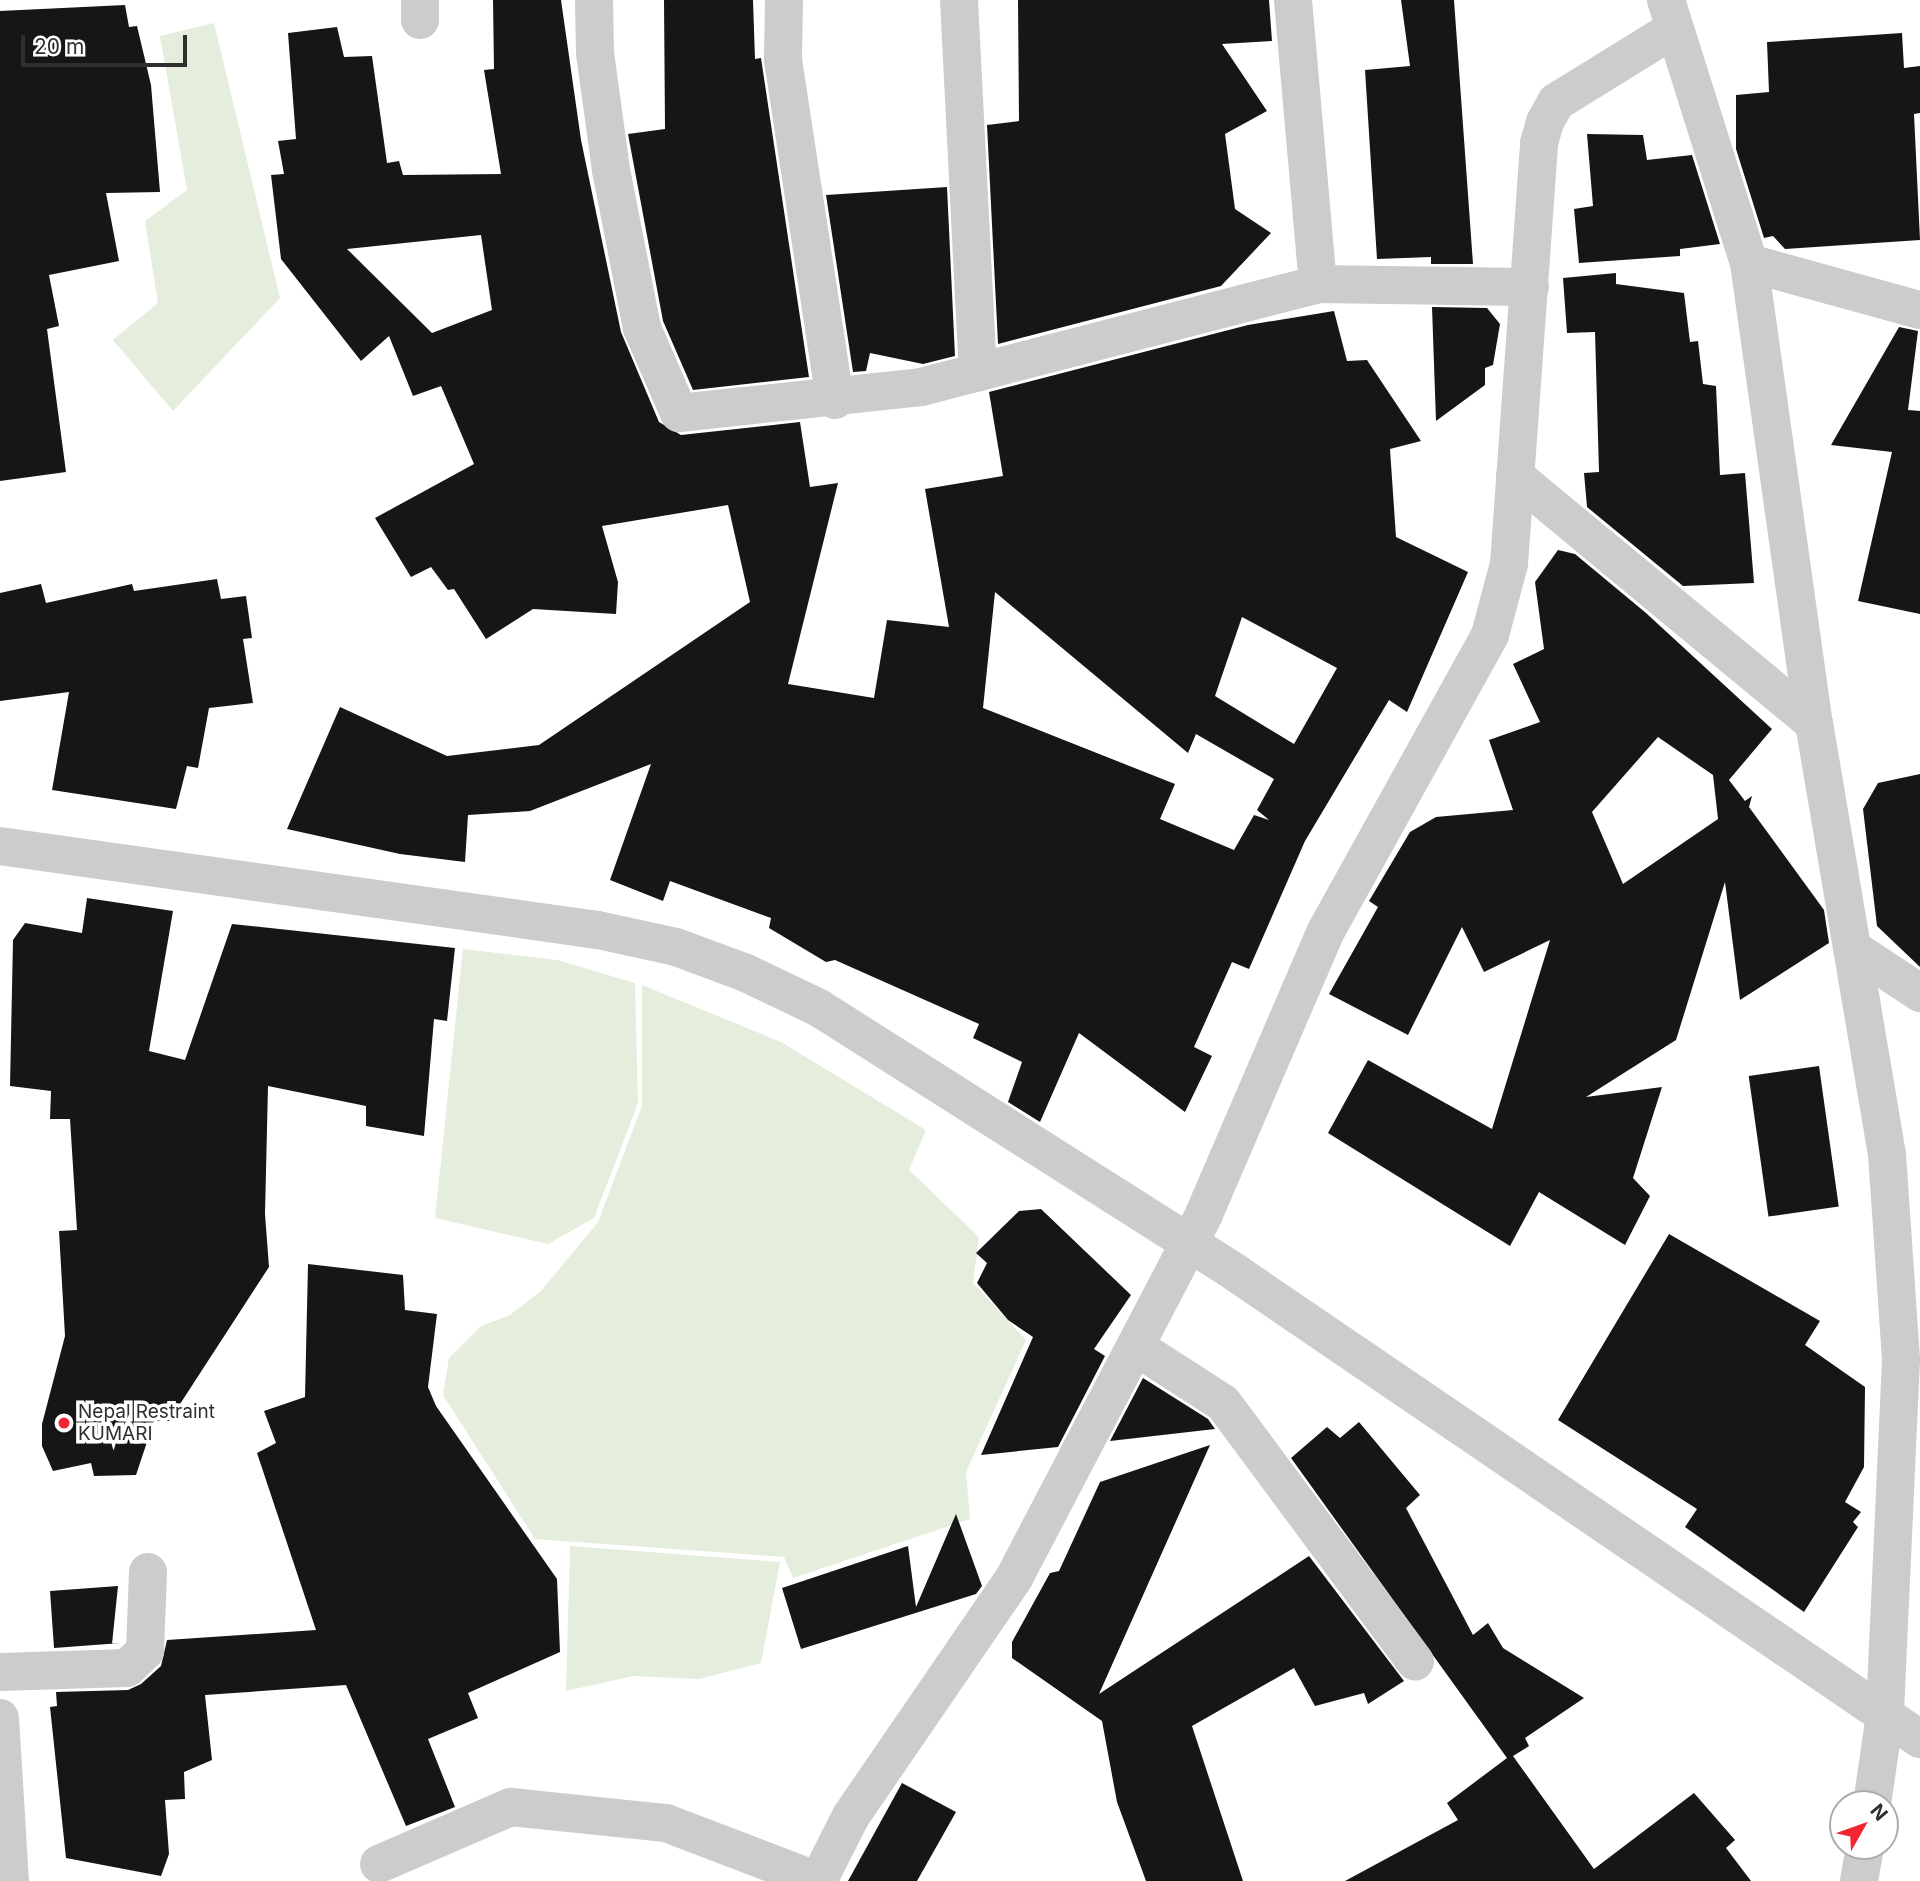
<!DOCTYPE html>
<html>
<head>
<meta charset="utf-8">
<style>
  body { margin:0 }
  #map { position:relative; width:1920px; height:1881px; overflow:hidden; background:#fff; font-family:Inter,sans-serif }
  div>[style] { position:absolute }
  .green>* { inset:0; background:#e5eddc }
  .building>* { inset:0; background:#161616; transform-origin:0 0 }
  .minor>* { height:38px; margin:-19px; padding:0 19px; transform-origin:19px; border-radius:19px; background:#ccc }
  .tertiary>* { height:38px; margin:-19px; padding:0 19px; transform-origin:19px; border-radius:19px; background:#ccc }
  .dots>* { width:19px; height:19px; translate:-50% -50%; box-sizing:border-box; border:4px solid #fff; border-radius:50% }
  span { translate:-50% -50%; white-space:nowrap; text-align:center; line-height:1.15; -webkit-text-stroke:7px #fff; paint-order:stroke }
  .poi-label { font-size:19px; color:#2f2f2f }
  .left { translate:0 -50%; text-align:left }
  .north { position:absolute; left:1829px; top:1790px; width:70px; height:70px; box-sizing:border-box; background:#fff; border:2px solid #acacac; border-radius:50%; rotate:50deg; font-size:19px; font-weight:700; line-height:28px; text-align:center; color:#2f2f2f }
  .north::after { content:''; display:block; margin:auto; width:24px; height:32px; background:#f02731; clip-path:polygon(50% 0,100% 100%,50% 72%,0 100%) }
  .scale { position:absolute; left:21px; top:35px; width:166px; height:32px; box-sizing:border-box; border:4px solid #2f2f2f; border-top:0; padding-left:9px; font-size:21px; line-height:24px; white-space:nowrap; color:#2f2f2f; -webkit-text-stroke:5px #fff; paint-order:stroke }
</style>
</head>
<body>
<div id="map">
  <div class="green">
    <div style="clip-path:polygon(214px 23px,280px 298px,173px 411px,113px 340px,158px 303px,145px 221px,187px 190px,160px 36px)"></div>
    <div style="clip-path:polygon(463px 949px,557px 960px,635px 983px,638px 1103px,594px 1218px,548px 1244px,435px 1218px)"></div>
    <div style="clip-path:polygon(642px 985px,781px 1042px,926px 1130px,909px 1170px,979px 1237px,973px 1283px,1026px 1340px,966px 1472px,970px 1519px,793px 1578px,784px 1557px,535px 1539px,443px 1395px,449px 1358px,481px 1326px,510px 1315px,541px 1291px,598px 1222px,642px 1106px)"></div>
    <div style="clip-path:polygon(570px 1546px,780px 1562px,761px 1663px,699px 1679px,633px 1676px,566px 1691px)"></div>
  </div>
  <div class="building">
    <div style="clip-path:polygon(evenodd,493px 0,561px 0,581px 140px,621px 332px,659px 422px,681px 435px,800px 422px,810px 487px,838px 483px,788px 684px,874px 698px,887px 620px,949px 627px,925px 489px,1003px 476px,989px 392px,1248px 325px,1334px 311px,1347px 361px,1367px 360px,1421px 441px,1390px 449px,1396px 537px,1468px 572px,1407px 712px,1389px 700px,1305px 841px,1249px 969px,1232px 962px,1194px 1047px,1212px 1056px,1185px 1112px,1079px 1033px,1040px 1122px,1008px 1102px,1022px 1062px,973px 1038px,979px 1024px,835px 960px,826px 962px,769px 928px,771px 918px,670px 881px,663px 901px,610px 880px,651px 764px,530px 811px,468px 815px,465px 862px,400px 854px,287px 829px,340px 707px,447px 756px,539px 745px,750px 602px,728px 505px,602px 526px,618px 582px,616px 614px,533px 609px,486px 639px,454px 589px,448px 590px,431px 567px,411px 577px,375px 518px,474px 464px,441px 386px,413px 396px,389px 336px,361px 361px,281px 259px,271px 175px,284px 174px,278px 141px,296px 139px,288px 33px,337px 27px,344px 57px,372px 56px,387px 163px,399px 161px,403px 175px,501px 174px,484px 70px,494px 69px,493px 0,481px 235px,492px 310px,432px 333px,347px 249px,481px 235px,493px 0,995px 592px,1188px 753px,1196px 734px,1274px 779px,1257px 810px,1269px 820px,1254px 815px,1234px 850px,1160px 819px,1175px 784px,983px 708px,995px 592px,493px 0,1242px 617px,1337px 668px,1294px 744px,1215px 696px,1242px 617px)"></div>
    <div style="clip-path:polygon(664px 0,753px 0,755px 59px,761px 58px,809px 377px,693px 390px,663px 321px,628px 134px,665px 129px)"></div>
    <div style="clip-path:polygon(1018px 0,1269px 0,1272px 41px,1222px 44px,1267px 111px,1225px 134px,1235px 209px,1271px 233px,1221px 286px,998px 344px,987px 125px,1019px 121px)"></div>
    <div style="clip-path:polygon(1401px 0,1454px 0,1473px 264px,1431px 264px,1431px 257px,1377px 259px,1365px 70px,1410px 66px)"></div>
    <div style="clip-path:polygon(125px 5px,129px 27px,137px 26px,151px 85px,160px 192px,106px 193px,119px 261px,49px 275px,59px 326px,47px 329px,66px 472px,0 481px,0 11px)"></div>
    <div style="clip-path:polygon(1902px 33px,1904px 68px,1920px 66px,1920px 113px,1914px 114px,1920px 240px,1785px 249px,1773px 236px,1764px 238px,1736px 149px,1736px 95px,1769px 92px,1767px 42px)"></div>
    <div style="clip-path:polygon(1587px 134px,1643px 135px,1647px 160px,1692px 155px,1720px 244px,1680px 249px,1680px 256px,1579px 263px,1574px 209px,1593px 206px)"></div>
    <div style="clip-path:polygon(947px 187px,955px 356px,923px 364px,870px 353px,866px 371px,853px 372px,826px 195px)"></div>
    <div style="clip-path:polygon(1616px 273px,1616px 284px,1684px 293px,1690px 342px,1698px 341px,1703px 384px,1716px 386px,1720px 475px,1745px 473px,1754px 583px,1683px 586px,1587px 507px,1584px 473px,1599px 472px,1595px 332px,1567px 333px,1563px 278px)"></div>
    <div style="clip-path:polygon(1432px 307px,1487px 308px,1500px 324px,1493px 365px,1485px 368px,1485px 385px,1436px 421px)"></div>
    <div style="clip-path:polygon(1899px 327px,1918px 331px,1908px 410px,1920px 411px,1920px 614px,1858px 601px,1892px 452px,1831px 445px)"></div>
    <div style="clip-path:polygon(evenodd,1558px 550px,1575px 554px,1646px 613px,1772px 729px,1729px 780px,1745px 801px,1752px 796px,1749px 807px,1824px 910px,1829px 943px,1740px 1000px,1725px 882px,1676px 1040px,1586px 1097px,1662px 1087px,1633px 1178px,1650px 1196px,1625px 1245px,1539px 1192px,1510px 1246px,1328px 1133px,1368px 1060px,1492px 1129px,1550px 940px,1484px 972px,1462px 927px,1408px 1035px,1329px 994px,1378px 907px,1369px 901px,1410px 832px,1436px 817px,1513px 810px,1489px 740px,1540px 722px,1513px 664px,1544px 649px,1535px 582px,1558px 550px,1658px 737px,1713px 775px,1718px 819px,1623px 884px,1592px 812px,1658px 737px)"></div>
    <div style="clip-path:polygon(217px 579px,221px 599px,246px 596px,252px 638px,243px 639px,253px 703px,209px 708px,198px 768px,187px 766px,176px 809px,52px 790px,69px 692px,0 701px,0 593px,41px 584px,46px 603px,132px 584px,134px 591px)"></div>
    <div style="clip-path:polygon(1920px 774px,1920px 967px,1877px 926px,1863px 809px,1878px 783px)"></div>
    <div style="clip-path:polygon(87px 898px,173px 911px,149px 1051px,185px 1060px,232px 924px,455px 948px,447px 1021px,434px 1019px,424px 1136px,366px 1126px,366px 1106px,268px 1086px,265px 1214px,269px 1267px,169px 1421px,154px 1421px,136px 1475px,94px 1476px,91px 1463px,53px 1471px,42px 1446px,42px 1424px,65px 1336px,59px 1231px,77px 1230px,70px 1119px,50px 1119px,51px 1091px,10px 1086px,13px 940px,25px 923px,82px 933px)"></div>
    <div style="left:1819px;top:1066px;width:142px;height:71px;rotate:82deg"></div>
    <div style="clip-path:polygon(1041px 1209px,1131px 1295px,1094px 1349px,1105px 1356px,1058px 1447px,981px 1455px,1033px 1337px,1008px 1320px,977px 1283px,987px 1263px,976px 1253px,1019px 1211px)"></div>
    <div style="clip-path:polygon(1669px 1234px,1820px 1321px,1805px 1345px,1865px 1387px,1864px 1467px,1845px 1502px,1861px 1512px,1853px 1522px,1858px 1527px,1804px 1612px,1685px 1527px,1697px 1509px,1558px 1420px)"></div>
    <div style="clip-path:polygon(308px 1264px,403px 1275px,405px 1310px,437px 1314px,428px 1387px,436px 1406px,557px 1579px,560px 1652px,468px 1693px,478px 1718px,428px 1739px,455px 1807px,406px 1826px,346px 1685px,205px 1695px,212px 1760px,184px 1772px,185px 1799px,165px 1800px,169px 1854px,161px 1876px,66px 1858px,50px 1707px,57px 1706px,56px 1692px,128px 1690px,141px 1684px,161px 1666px,167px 1640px,316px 1630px,257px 1453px,276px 1443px,264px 1411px,305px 1397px)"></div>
    <div style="clip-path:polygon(1143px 1378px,1208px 1419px,1215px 1429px,1110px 1441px)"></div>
    <div style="clip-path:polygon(1359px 1422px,1420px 1495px,1406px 1508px,1473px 1635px,1488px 1623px,1503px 1648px,1584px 1698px,1525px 1738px,1529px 1746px,1513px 1756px,1594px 1869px,1694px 1793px,1735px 1840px,1726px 1848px,1751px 1881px,1345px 1881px,1458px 1820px,1447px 1803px,1507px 1758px,1291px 1458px,1327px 1427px,1340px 1438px)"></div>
    <div style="clip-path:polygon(1210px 1445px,1099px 1694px,1309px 1556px,1404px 1681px,1368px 1704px,1364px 1693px,1315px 1706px,1294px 1668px,1192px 1726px,1243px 1881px,1146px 1881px,1117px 1802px,1102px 1721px,1012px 1658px,1012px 1642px,1050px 1573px,1059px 1571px,1100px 1482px)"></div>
    <div style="clip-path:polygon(956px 1514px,982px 1586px,976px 1594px,801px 1649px,782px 1588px,908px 1546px,916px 1607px)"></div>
    <div style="clip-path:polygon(118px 1586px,112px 1644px,121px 1643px,54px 1648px,50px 1591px)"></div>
    <div style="clip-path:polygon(902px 1783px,956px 1812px,917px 1881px,848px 1881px)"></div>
  </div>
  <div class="minor">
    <div style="left:594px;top:0;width:53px;rotate:88.9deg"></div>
    <div style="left:595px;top:53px;width:118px;rotate:82.2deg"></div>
    <div style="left:611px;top:170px;width:161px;rotate:78.9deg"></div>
    <div style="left:642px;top:328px;width:93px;rotate:66.5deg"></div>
    <div style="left:679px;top:413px;width:243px;rotate:-6.1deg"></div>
    <div style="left:921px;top:387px;width:410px;rotate:-14.5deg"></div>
    <div style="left:1318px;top:284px;width:212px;rotate:0.8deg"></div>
    <div style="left:784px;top:0;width:60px;rotate:91deg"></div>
    <div style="left:783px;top:60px;width:344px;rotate:81.3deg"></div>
    <div style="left:959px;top:0;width:373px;rotate:87.1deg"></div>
    <div style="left:1293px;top:0;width:285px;rotate:85deg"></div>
    <div style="left:1666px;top:0;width:276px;rotate:72.5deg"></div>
    <div style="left:1749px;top:263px;width:465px;rotate:82deg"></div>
    <div style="left:1814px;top:723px;width:437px;rotate:80.4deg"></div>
    <div style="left:1887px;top:1154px;width:206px;rotate:86.1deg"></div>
    <div style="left:1901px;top:1360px;width:355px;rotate:92.6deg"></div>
    <div style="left:1885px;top:1715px;width:90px;rotate:98.3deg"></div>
    <div style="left:420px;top:20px;width:20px;rotate:-90deg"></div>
    <div style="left:1749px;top:263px;width:177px;rotate:15.4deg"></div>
    <div style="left:1515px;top:476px;width:388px;rotate:39.6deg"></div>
    <div style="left:1852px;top:948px;width:82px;rotate:33.5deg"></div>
    <div style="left:1136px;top:1347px;width:103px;rotate:32.8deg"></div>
    <div style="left:1223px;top:1403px;width:322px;rotate:53.4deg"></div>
    <div style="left:0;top:1672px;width:127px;rotate:-1.8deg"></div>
    <div style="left:127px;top:1668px;width:25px;rotate:-43deg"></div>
    <div style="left:145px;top:1651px;width:79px;rotate:-87.8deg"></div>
    <div style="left:379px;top:1864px;width:144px;rotate:-23.4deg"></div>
    <div style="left:511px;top:1807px;width:156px;rotate:5.9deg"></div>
    <div style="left:666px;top:1823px;width:163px;rotate:20.9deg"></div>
    <div style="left:818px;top:1881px;width:73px;rotate:-63.1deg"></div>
    <div style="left:851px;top:1816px;width:288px;rotate:-55.6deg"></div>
    <div style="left:1014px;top:1578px;width:411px;rotate:-62.4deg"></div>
    <div style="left:1204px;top:1214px;width:308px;rotate:-66.7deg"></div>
    <div style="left:1326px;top:931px;width:338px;rotate:-61deg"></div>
    <div style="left:1490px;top:635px;width:73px;rotate:-75deg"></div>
    <div style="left:1509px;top:564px;width:422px;rotate:-85.9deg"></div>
    <div style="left:1539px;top:143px;width:22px;rotate:-74deg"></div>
    <div style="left:1545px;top:122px;width:23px;rotate:-61deg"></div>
    <div style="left:1556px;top:102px;width:139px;rotate:-31.7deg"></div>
    <div style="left:1859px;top:1881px;width:36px;rotate:-80deg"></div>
  </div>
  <div class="tertiary">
    <div style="left:0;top:846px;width:604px;rotate:8deg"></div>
    <div style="left:598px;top:930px;width:80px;rotate:12.3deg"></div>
    <div style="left:676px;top:947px;width:75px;rotate:20.4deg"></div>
    <div style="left:746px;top:973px;width:81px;rotate:25.6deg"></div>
    <div style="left:819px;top:1008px;width:494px;rotate:32.4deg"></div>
    <div style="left:1236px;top:1273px;width:828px;rotate:34.27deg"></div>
    <div style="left:0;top:1718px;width:163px;rotate:86.5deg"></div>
  </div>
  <div class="dots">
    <div style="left:64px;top:1423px;background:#f02731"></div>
  </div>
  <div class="poi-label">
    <span class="left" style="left:78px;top:1423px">Nepal Restraint<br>KUMARI</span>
  </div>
  <div class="north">N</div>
  <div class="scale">20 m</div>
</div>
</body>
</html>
